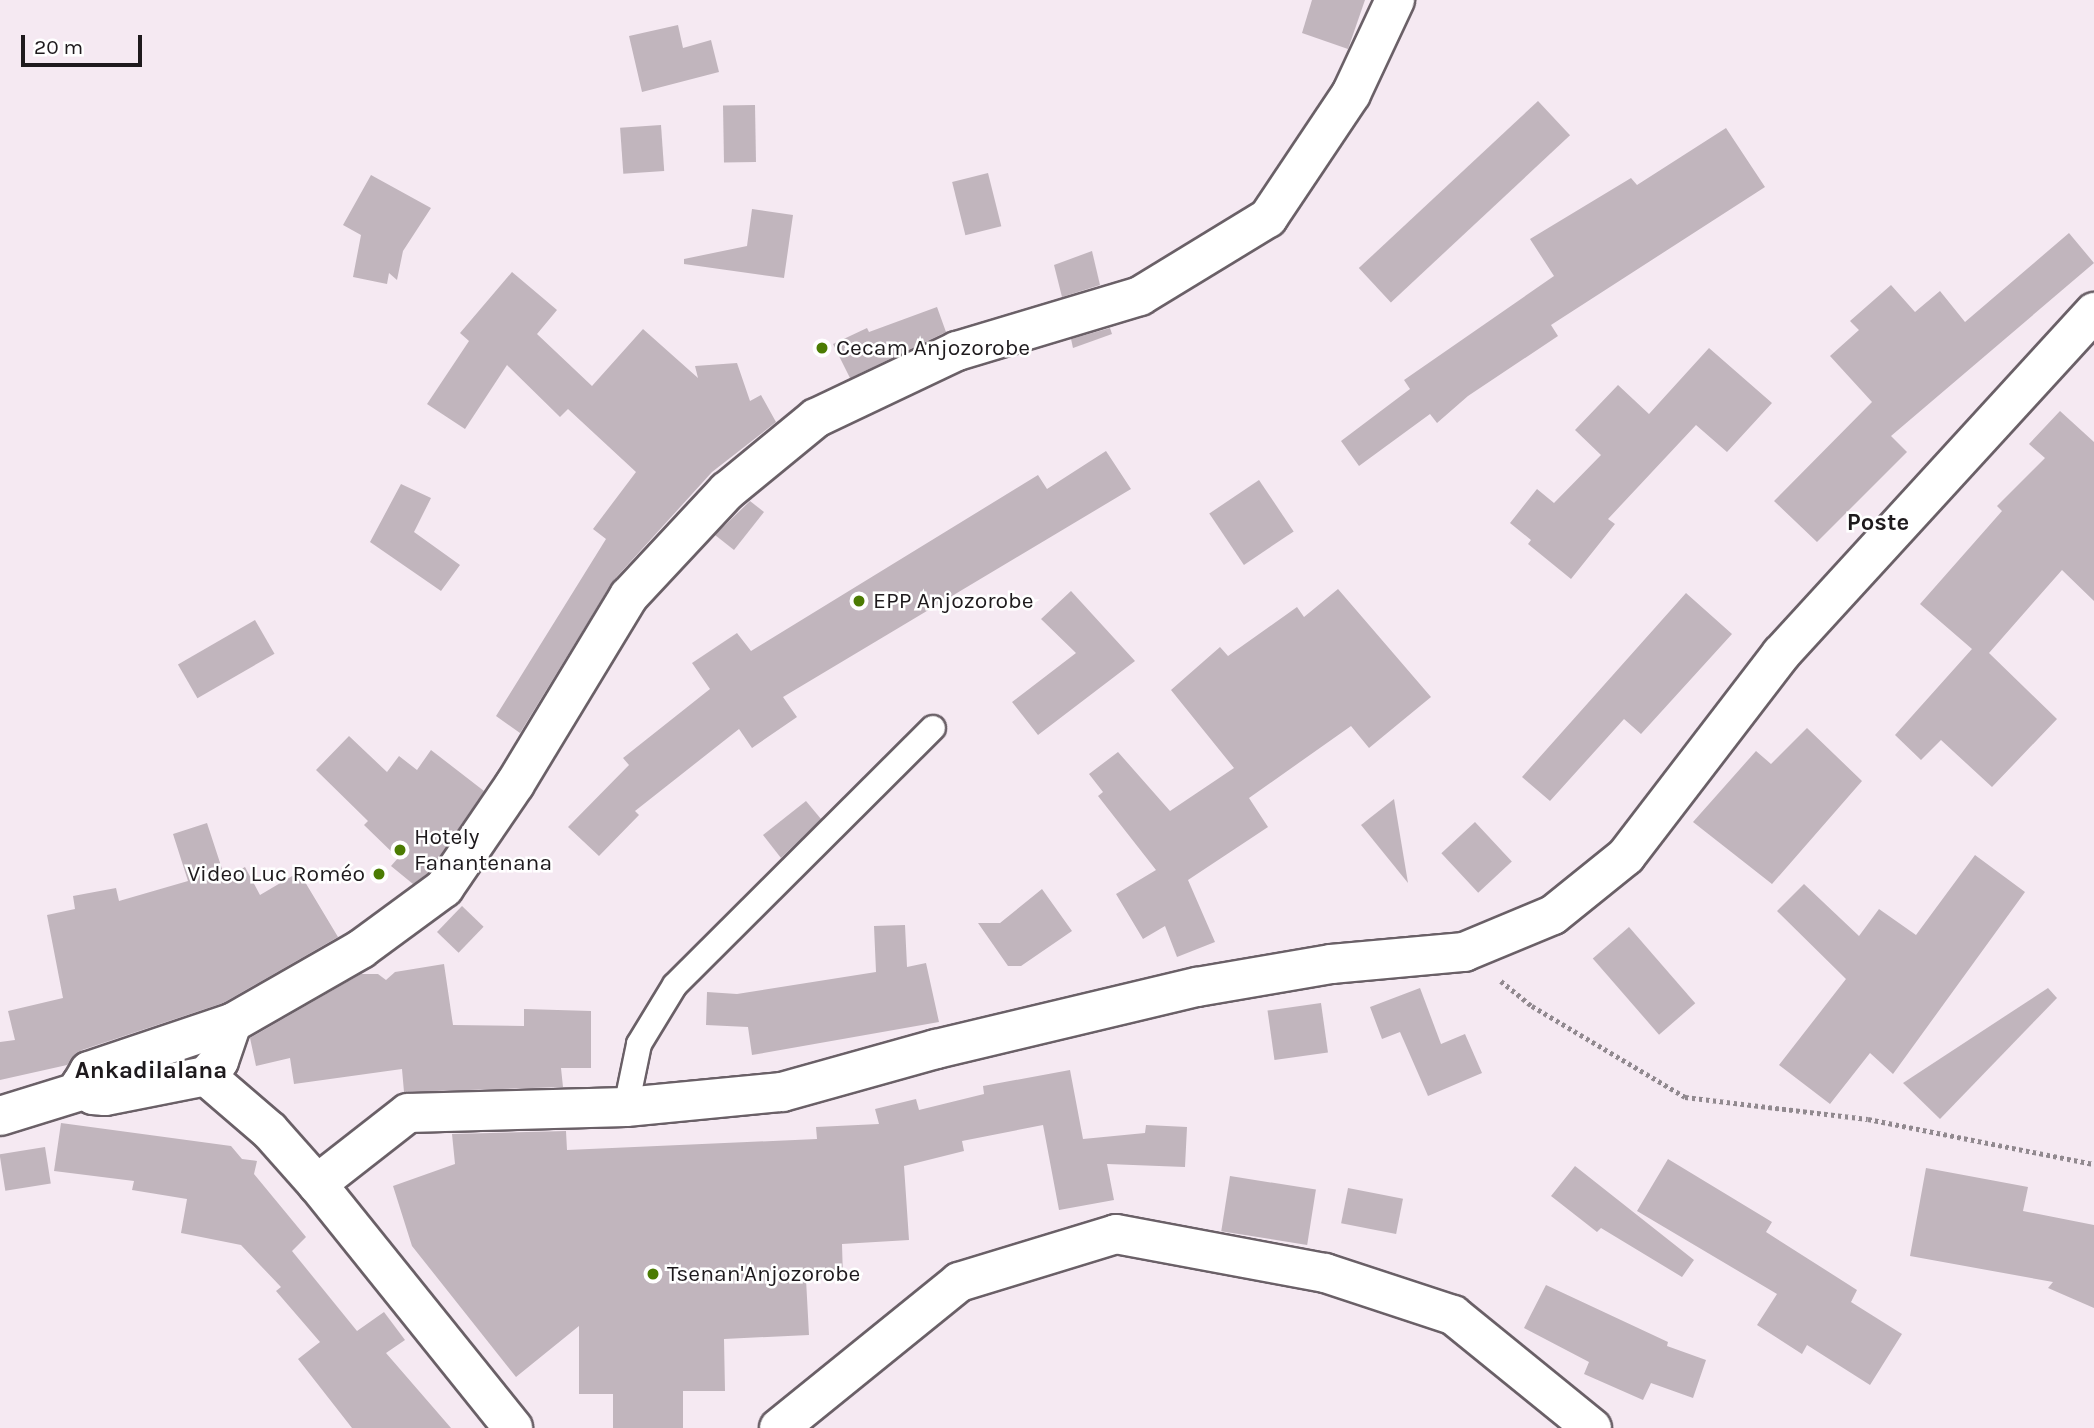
<!DOCTYPE html>
<html>
<head>
<meta charset="utf-8">
<style>
  body { margin:0 }
  #map { position:relative; width:2094px; height:1428px; overflow:hidden; background:#f5e9f2; font-family:Karla,sans-serif }
  div>[style] { position:absolute }
  .building>* { inset:0; background:#c1b5bd; transform-origin:0 0 }
  .path>* { height:4.5px; margin-top:-2.25px; transform-origin:0; background:repeating-linear-gradient(90deg,#91898f 0 3.5px,transparent 0 7px) }
  .roads { filter:drop-shadow(2px 0 #6a6067) drop-shadow(-2px 0 #6a6067) drop-shadow(0 2px #6a6067) drop-shadow(0 -2px #6a6067) }
  .lane>* { height:24px; margin:-12px; padding:0 12px; transform-origin:12px; border-radius:12px; background:#fff }
  .street>* { height:38px; margin:-19px; padding:0 19px; transform-origin:19px; border-radius:19px; background:#fff }
  .secondary>* { height:38px; margin:-19px; padding:0 19px; transform-origin:19px; border-radius:19px; background:#fff }
  .dots>* { width:19px; height:19px; translate:-50% -50%; box-sizing:border-box; border:4px solid #fff; border-radius:50% }
  span { translate:-50% -50%; white-space:nowrap; text-align:center; line-height:1.15; -webkit-text-stroke:5px #fff; paint-order:stroke }
  .poi-label { font-size:23px; color:#1e1a1d }
  .left { translate:0 -50%; text-align:left }
  .right { translate:-100% -50%; text-align:right }
  .neighbourhood-label { font-size:24px; color:#1e1a1d; font-weight:700 }
  .scale { position:absolute; left:21px; top:35px; width:121px; height:32px; box-sizing:border-box; border:4px solid #1e1a1d; border-top:0; padding-left:9px; font-size:21px; line-height:24px; white-space:nowrap; color:#1e1a1d; -webkit-text-stroke:5px #fff; paint-order:stroke }
</style>
</head>
<body>
<div id="map">
  <div class="building">
    <div style="clip-path:polygon(1312px 0,1365px 0,1348px 49px,1302px 33px)"></div>
    <div style="clip-path:polygon(678px 25px,683px 48px,711px 40px,719px 72px,642px 92px,629px 36px)"></div>
    <div style="left:1538px;top:101px;width:47px;height:245px;rotate:47deg"></div>
    <div style="left:755px;top:105px;width:57px;height:32px;rotate:89deg"></div>
    <div style="left:661px;top:125px;width:46px;height:41px;rotate:86deg"></div>
    <div style="clip-path:polygon(1726px 128px,1765px 187px,1551px 325px,1558px 336px,1468px 396px,1437px 423px,1430px 414px,1359px 466px,1341px 441px,1410px 389px,1404px 380px,1554px 276px,1530px 239px,1631px 178px,1637px 185px)"></div>
    <div style="left:988px;top:173px;width:55px;height:37px;rotate:76deg"></div>
    <div style="clip-path:polygon(371px 175px,431px 208px,403px 251px,397px 280px,389px 273px,387px 284px,353px 277px,361px 235px,343px 225px)"></div>
    <div style="clip-path:polygon(752px 209px,793px 215px,784px 278px,684px 264px,684px 259px,747px 246px)"></div>
    <div style="clip-path:polygon(2069px 233px,2094px 263px,1891px 436px,1907px 452px,1817px 542px,1774px 501px,1872px 402px,1830px 356px,1859px 330px,1850px 321px,1891px 285px,1915px 312px,1940px 291px,1965px 322px)"></div>
    <div style="clip-path:polygon(1092px 251px,1100px 285px,1062px 297px,1054px 265px)"></div>
    <div style="clip-path:polygon(512px 272px,557px 310px,537px 334px,592px 386px,643px 329px,698px 378px,695px 366px,737px 363px,750px 401px,761px 395px,776px 422px,712px 472px,613px 581px,520px 733px,496px 716px,606px 539px,593px 529px,636px 472px,568px 409px,560px 417px,507px 365px,465px 429px,427px 404px,469px 341px,460px 333px)"></div>
    <div style="clip-path:polygon(937px 307px,946px 332px,850px 378px,833px 344px,867px 328px,869px 332px)"></div>
    <div style="clip-path:polygon(1110px 328px,1112px 334px,1073px 348px,1071px 339px)"></div>
    <div style="clip-path:polygon(1709px 348px,1772px 403px,1727px 452px,1696px 425px,1608px 519px,1615px 524px,1571px 579px,1528px 544px,1531px 540px,1510px 523px,1537px 489px,1554px 503px,1601px 455px,1575px 430px,1618px 385px,1649px 414px)"></div>
    <div style="clip-path:polygon(2060px 411px,2094px 442px,2094px 601px,2062px 570px,1989px 653px,2057px 719px,1992px 787px,1941px 740px,1921px 760px,1895px 735px,1972px 649px,1920px 604px,2002px 511px,1997px 506px,2045px 458px,2029px 444px)"></div>
    <div style="clip-path:polygon(1106px 451px,1131px 489px,783px 697px,797px 717px,752px 748px,739px 729px,635px 811px,639px 815px,599px 856px,568px 827px,629px 765px,623px 758px,710px 689px,692px 663px,737px 633px,751px 651px,1038px 475px,1047px 489px)"></div>
    <div style="left:1259px;top:480px;width:62px;height:60px;rotate:56deg"></div>
    <div style="clip-path:polygon(401px 484px,431px 498px,414px 532px,460px 565px,441px 591px,370px 542px)"></div>
    <div style="clip-path:polygon(750px 501px,764px 512px,734px 550px,715px 535px)"></div>
    <div style="clip-path:polygon(1338px 589px,1431px 697px,1369px 748px,1351px 726px,1249px 798px,1268px 827px,1188px 880px,1215px 942px,1177px 957px,1165px 926px,1143px 939px,1116px 894px,1156px 870px,1098px 796px,1103px 792px,1089px 774px,1118px 752px,1170px 811px,1234px 768px,1171px 690px,1220px 647px,1228px 656px,1297px 607px,1304px 617px)"></div>
    <div style="clip-path:polygon(1071px 591px,1135px 661px,1038px 735px,1012px 702px,1076px 653px,1041px 619px)"></div>
    <div style="clip-path:polygon(1686px 593px,1732px 634px,1641px 734px,1624px 719px,1550px 801px,1522px 777px)"></div>
    <div style="left:255px;top:620px;width:39px;height:89px;rotate:60deg"></div>
    <div style="clip-path:polygon(1807px 728px,1862px 781px,1772px 884px,1693px 822px,1756px 751px,1771px 764px)"></div>
    <div style="clip-path:polygon(349px 736px,387px 772px,399px 756px,417px 770px,431px 750px,484px 791px,428px 873px,413px 884px,391px 866px,398px 858px,364px 825px,368px 821px,316px 770px)"></div>
    <div style="clip-path:polygon(1394px 799px,1408px 883px,1361px 825px)"></div>
    <div style="clip-path:polygon(806px 801px,821px 819px,781px 858px,763px 835px)"></div>
    <div style="left:1475px;top:822px;width:54px;height:46px;rotate:47deg"></div>
    <div style="clip-path:polygon(207px 823px,225px 878px,245px 867px,260px 895px,299px 872px,338px 937px,223px 1003px,82px 1050px,67px 1065px,0 1080px,0 1042px,15px 1040px,8px 1011px,63px 998px,47px 915px,75px 909px,73px 896px,116px 888px,119px 901px,188px 881px,173px 834px)"></div>
    <div style="clip-path:polygon(1975px 855px,2025px 892px,1893px 1074px,1870px 1053px,1830px 1104px,1779px 1065px,1846px 979px,1777px 911px,1804px 884px,1859px 936px,1879px 909px,1916px 935px)"></div>
    <div style="clip-path:polygon(1042px 889px,1072px 931px,1021px 966px,1008px 966px,978px 923px,1000px 923px)"></div>
    <div style="left:462px;top:906px;width:30px;height:36px;rotate:44deg"></div>
    <div style="clip-path:polygon(905px 925px,907px 967px,926px 963px,939px 1022px,752px 1055px,748px 1027px,706px 1025px,707px 992px,737px 994px,876px 972px,874px 926px)"></div>
    <div style="left:1629px;top:927px;width:101px;height:48px;rotate:49deg"></div>
    <div style="clip-path:polygon(444px 964px,453px 1025px,524px 1026px,524px 1009px,591px 1011px,591px 1068px,561px 1068px,563px 1087px,404px 1092px,402px 1069px,294px 1084px,290px 1058px,256px 1066px,250px 1038px,361px 974px,378px 974px,386px 980px,395px 972px)"></div>
    <div style="clip-path:polygon(1420px 988px,1441px 1044px,1465px 1034px,1482px 1073px,1428px 1096px,1400px 1032px,1382px 1039px,1370px 1007px)"></div>
    <div style="clip-path:polygon(2048px 988px,2057px 998px,1940px 1119px,1903px 1083px)"></div>
    <div style="left:1321px;top:1003px;width:50px;height:54px;rotate:82deg"></div>
    <div style="clip-path:polygon(1070px 1070px,1083px 1139px,1145px 1133px,1146px 1125px,1187px 1127px,1185px 1167px,1107px 1164px,1114px 1200px,1059px 1210px,1043px 1125px,962px 1141px,964px 1151px,904px 1166px,909px 1240px,842px 1244px,843px 1278px,806px 1279px,809px 1335px,724px 1339px,725px 1391px,683px 1391px,683px 1428px,613px 1428px,613px 1394px,579px 1394px,579px 1326px,516px 1377px,412px 1246px,393px 1186px,455px 1164px,452px 1134px,566px 1131px,567px 1150px,817px 1139px,816px 1127px,879px 1124px,875px 1109px,916px 1099px,919px 1110px,984px 1094px,983px 1086px)"></div>
    <div style="clip-path:polygon(61px 1123px,231px 1146px,242px 1159px,257px 1161px,254px 1174px,306px 1237px,292px 1251px,357px 1331px,384px 1312px,405px 1340px,386px 1353px,451px 1428px,352px 1428px,298px 1359px,320px 1342px,276px 1291px,281px 1287px,241px 1245px,181px 1233px,187px 1199px,132px 1190px,134px 1181px,54px 1171px)"></div>
    <div style="left:45px;top:1147px;width:37px;height:46px;rotate:81deg"></div>
    <div style="clip-path:polygon(1668px 1159px,1772px 1222px,1766px 1232px,1857px 1290px,1851px 1302px,1902px 1334px,1870px 1385px,1807px 1345px,1802px 1354px,1757px 1325px,1777px 1294px,1637px 1211px)"></div>
    <div style="clip-path:polygon(1575px 1166px,1694px 1260px,1682px 1277px,1601px 1228px,1597px 1232px,1551px 1196px)"></div>
    <div style="clip-path:polygon(1926px 1168px,2028px 1187px,2023px 1211px,2094px 1225px,2094px 1308px,2048px 1288px,2053px 1282px,1910px 1256px)"></div>
    <div style="left:1230px;top:1176px;width:87px;height:56px;rotate:9deg"></div>
    <div style="left:1348px;top:1188px;width:56px;height:36px;rotate:11deg"></div>
    <div style="clip-path:polygon(1546px 1285px,1668px 1342px,1667px 1346px,1706px 1360px,1693px 1398px,1651px 1383px,1643px 1400px,1584px 1374px,1589px 1362px,1524px 1328px)"></div>
  </div>
  <div class="path">
    <div style="left:1501px;top:981px;width:40px;rotate:39deg"></div>
    <div style="left:1532px;top:1006px;width:178px;rotate:30.7deg"></div>
    <div style="left:1685px;top:1097px;width:184px;rotate:6.9deg"></div>
    <div style="left:1868px;top:1119px;width:230px;rotate:11.3deg"></div>
  </div>
  <div class="roads">
    <div class="lane">
      <div style="left:626px;top:1107px;width:64px;rotate:-78.3deg"></div>
      <div style="left:639px;top:1044px;width:69px;rotate:-58.6deg"></div>
      <div style="left:675px;top:985px;width:364px;rotate:-44.9deg"></div>
    </div>
    <div class="street">
      <div style="left:0;top:1116px;width:88px;rotate:-17.2deg"></div>
      <div style="left:317px;top:1184px;width:115px;rotate:-38deg"></div>
      <div style="left:408px;top:1113px;width:218px;rotate:-1.6deg"></div>
      <div style="left:626px;top:1107px;width:157px;rotate:-5.5deg"></div>
      <div style="left:782px;top:1092px;width:160px;rotate:-15.6deg"></div>
      <div style="left:936px;top:1049px;width:268px;rotate:-13.4deg"></div>
      <div style="left:1197px;top:987px;width:136px;rotate:-9.7deg"></div>
      <div style="left:1331px;top:964px;width:134px;rotate:-5.2deg"></div>
      <div style="left:1464px;top:952px;width:96px;rotate:-22.6deg"></div>
      <div style="left:1553px;top:915px;width:94px;rotate:-38.9deg"></div>
      <div style="left:1626px;top:856px;width:255px;rotate:-52.5deg"></div>
      <div style="left:1781px;top:654px;width:464px;rotate:-47.5deg"></div>
      <div style="left:779px;top:1428px;width:232px;rotate:-39deg"></div>
      <div style="left:959px;top:1282px;width:164px;rotate:-17deg"></div>
      <div style="left:1116px;top:1234px;width:213px;rotate:10.6deg"></div>
      <div style="left:1325px;top:1273px;width:135px;rotate:18.2deg"></div>
      <div style="left:1453px;top:1315px;width:179px;rotate:39.1deg"></div>
    </div>
    <div class="secondary">
      <div style="left:232px;top:1023px;width:40px;rotate:108.9deg"></div>
      <div style="left:219px;top:1061px;width:20px;rotate:131deg"></div>
      <div style="left:206px;top:1076px;width:103px;rotate:168.8deg"></div>
      <div style="left:105px;top:1096px;width:12px;rotate:-175deg"></div>
      <div style="left:93px;top:1095px;width:16px;rotate:-140deg"></div>
      <div style="left:81px;top:1085px;width:16px;rotate:-60deg"></div>
      <div style="left:89px;top:1071px;width:151px;rotate:-18.6deg"></div>
      <div style="left:232px;top:1023px;width:149px;rotate:-29.8deg"></div>
      <div style="left:361px;top:949px;width:103px;rotate:-36.3deg"></div>
      <div style="left:444px;top:888px;width:126px;rotate:-55.7deg"></div>
      <div style="left:515px;top:784px;width:220px;rotate:-58.8deg"></div>
      <div style="left:629px;top:596px;width:144px;rotate:-47deg"></div>
      <div style="left:727px;top:491px;width:115px;rotate:-39.4deg"></div>
      <div style="left:816px;top:418px;width:156px;rotate:-25.4deg"></div>
      <div style="left:957px;top:351px;width:191px;rotate:-16.7deg"></div>
      <div style="left:1140px;top:296px;width:150px;rotate:-31.4deg"></div>
      <div style="left:1268px;top:218px;width:149px;rotate:-56.2deg"></div>
      <div style="left:1351px;top:94px;width:104px;rotate:-64.9deg"></div>
      <div style="left:206px;top:1076px;width:84px;rotate:40.7deg"></div>
      <div style="left:270px;top:1131px;width:71px;rotate:48.4deg"></div>
      <div style="left:317px;top:1184px;width:313px;rotate:51.2deg"></div>
    </div>
  </div>
  <div class="dots">
    <div style="left:822px;top:348px;background:#4b7b02"></div>
    <div style="left:859px;top:601px;background:#4b7b02"></div>
    <div style="left:400px;top:850px;background:#4b7b02"></div>
    <div style="left:379px;top:874px;background:#4b7b02"></div>
    <div style="left:653px;top:1274px;background:#4b7b02"></div>
  </div>
  <div class="poi-label">
    <span class="left" style="left:836px;top:348px">Cecam Anjozorobe</span>
    <span class="left" style="left:873px;top:601px">EPP Anjozorobe</span>
    <span class="left" style="left:414px;top:850px">Hotely<br>Fanantenana</span>
    <span class="right" style="left:365px;top:874px">Video Luc Roméo</span>
    <span class="left" style="left:667px;top:1274px">Tsenan'Anjozorobe</span>
  </div>
  <div class="neighbourhood-label">
    <span style="left:1878px;top:523px">Poste</span>
    <span style="left:151px;top:1071px">Ankadilalana</span>
  </div>
  <div class="scale">20 m</div>
</div>
</body>
</html>
